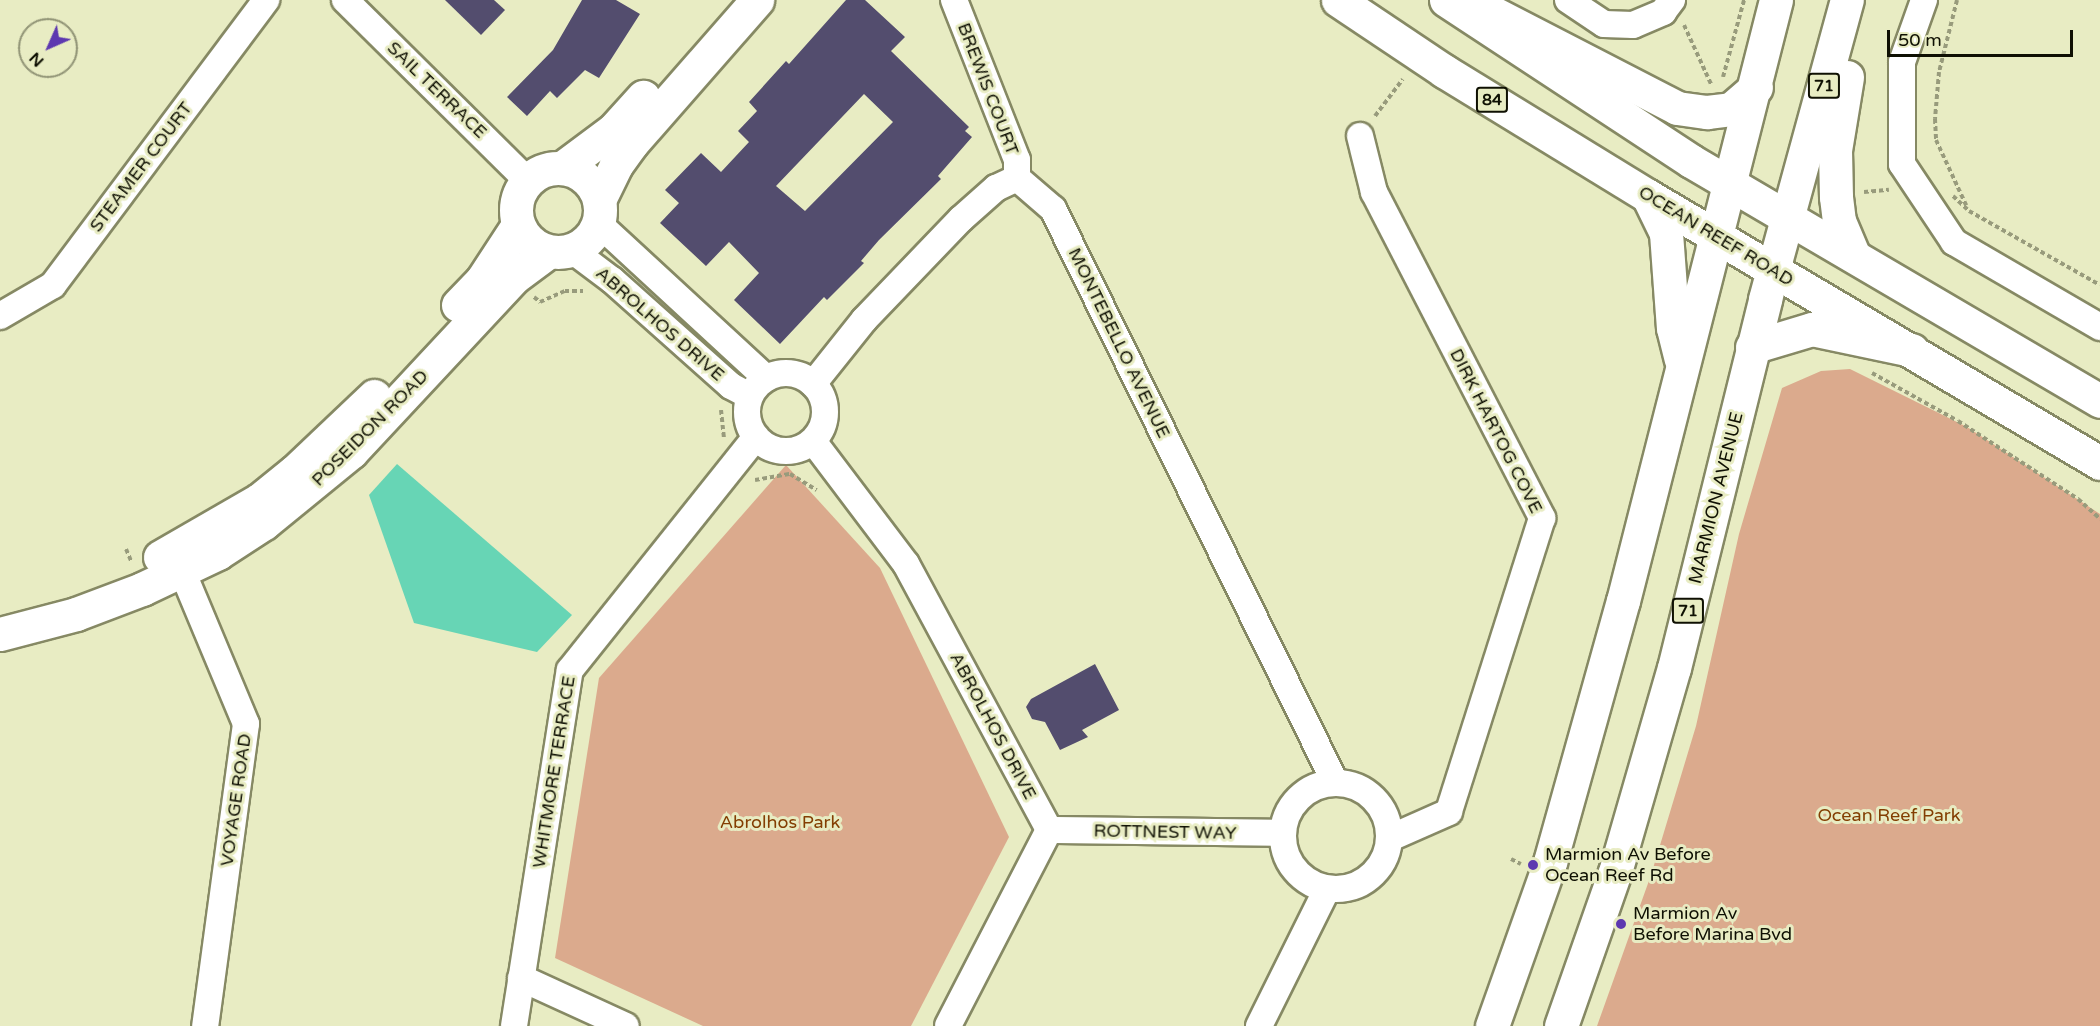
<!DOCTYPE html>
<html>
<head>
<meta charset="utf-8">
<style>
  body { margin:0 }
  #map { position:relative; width:2100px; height:1026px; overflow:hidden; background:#e8ecc3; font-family:"Varela Round",sans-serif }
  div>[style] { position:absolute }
  .green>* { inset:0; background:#dbaa8d }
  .water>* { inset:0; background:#67d5b5 }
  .building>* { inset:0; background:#534d6e }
  .path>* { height:4px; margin-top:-2px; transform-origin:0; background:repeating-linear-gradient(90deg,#989b7c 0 4.5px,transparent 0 7.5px) }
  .roads { filter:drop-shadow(2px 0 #868964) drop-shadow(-2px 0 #868964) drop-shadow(0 2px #868964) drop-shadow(0 -2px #868964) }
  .minor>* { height:26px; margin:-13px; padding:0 13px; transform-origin:13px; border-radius:13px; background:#fff }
  .minor>.ring { margin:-13px; padding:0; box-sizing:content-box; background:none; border:26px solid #fff; border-radius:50% }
  .tertiary>* { height:33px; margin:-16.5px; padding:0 16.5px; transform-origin:16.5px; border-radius:16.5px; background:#fff }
  .tertiary>.ring { margin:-16.5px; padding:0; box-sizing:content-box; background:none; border:33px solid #fff; border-radius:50% }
  .primary>* { height:33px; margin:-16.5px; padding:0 16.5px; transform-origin:16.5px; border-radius:16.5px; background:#fff }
  .trunk>* { height:33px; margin:-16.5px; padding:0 16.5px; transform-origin:16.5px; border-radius:16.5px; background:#fff }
  .dots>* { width:16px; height:16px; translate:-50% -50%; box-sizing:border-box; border:3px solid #e8ecc3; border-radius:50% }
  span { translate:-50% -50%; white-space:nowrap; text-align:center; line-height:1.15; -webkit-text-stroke:6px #e8ecc3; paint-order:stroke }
  .shield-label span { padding:2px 4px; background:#e8ecc3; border:2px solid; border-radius:4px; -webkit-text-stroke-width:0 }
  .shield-label { font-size:16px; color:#0f1003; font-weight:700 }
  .street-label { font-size:18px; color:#0f1003 }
  .park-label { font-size:18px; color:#833e02 }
  .poi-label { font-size:18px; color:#0f1003 }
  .left { translate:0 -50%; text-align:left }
  .north { position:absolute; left:18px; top:18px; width:60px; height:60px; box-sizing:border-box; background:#e8ecc3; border:2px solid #919476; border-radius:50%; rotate:225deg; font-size:16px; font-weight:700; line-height:24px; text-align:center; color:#0f1003 }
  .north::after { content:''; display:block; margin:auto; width:21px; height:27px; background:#5d38b0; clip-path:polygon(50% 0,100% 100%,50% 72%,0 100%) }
  .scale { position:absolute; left:1887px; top:30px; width:186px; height:27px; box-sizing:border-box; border:3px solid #0f1003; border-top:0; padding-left:8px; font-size:18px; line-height:21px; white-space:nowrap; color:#0f1003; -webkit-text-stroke:4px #e8ecc3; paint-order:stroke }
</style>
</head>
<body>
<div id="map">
  <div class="green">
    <div style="clip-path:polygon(1850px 369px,1967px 427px,2100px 514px,2100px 1026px,1597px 1026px,1651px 875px,1696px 726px,1739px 534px,1782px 388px,1821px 371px)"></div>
    <div style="clip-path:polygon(786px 465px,880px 568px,1009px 837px,911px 1026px,703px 1026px,555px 958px,599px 678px)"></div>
  </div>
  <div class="water">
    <div style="clip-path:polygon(397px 464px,572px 615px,537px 652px,414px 623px,369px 495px)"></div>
  </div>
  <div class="building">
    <div style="clip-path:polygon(445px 0,494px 0,505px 10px,481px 35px)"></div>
    <div style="clip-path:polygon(582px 0,616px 0,640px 14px,599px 78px,585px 70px,557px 98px,550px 91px,527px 116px,507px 97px,553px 50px)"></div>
    <div style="clip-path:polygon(evenodd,846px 0,865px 0,905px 37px,891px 51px,969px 127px,965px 131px,972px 137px,938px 176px,941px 179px,879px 240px,861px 261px,864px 263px,827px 300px,824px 297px,780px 344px,734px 300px,759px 273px,729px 242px,706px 266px,660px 223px,679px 203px,665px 190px,701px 153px,721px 172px,749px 142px,738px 131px,757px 111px,749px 102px,786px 61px,789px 64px,846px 0,864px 94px,893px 122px,805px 211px,776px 186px,864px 94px)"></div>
    <div style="clip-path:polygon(1095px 664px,1119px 710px,1082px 730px,1088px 737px,1060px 750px,1045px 722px,1032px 719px,1026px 707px,1031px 699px)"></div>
  </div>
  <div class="path">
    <div style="left:1957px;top:0;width:74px;rotate:104deg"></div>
    <div style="left:1939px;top:72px;width:47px;rotate:94.9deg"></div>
    <div style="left:1935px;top:119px;width:21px;rotate:87deg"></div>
    <div style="left:1936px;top:140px;width:72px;rotate:65.2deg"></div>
    <div style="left:1684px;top:25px;width:65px;rotate:65.4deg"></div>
    <div style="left:1723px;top:77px;width:80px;rotate:-74.7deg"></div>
    <div style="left:1375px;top:116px;width:46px;rotate:-52.9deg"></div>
    <div style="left:1864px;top:192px;width:25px;rotate:-5deg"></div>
    <div style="left:1953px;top:196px;width:22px;rotate:43deg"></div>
    <div style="left:1969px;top:211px;width:150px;rotate:29.5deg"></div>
    <div style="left:534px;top:297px;width:8px;rotate:40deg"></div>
    <div style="left:540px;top:302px;width:27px;rotate:-24deg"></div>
    <div style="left:565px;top:291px;width:18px"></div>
    <div style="left:1872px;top:373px;width:98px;rotate:29.2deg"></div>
    <div style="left:1958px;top:421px;width:143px;rotate:33deg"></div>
    <div style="left:2078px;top:499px;width:30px;rotate:42deg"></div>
    <div style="left:721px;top:410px;width:28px;rotate:84deg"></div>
    <div style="left:755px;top:480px;width:36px;rotate:-10deg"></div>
    <div style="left:790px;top:474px;width:31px;rotate:31deg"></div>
    <div style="left:126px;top:549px;width:13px;rotate:67deg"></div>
    <div style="left:1511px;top:859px;width:11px;rotate:27deg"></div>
  </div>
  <div class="roads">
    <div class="minor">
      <div style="left:345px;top:0;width:257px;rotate:44.7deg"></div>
      <div style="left:954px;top:0;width:172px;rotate:68.5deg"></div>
      <div style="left:1017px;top:160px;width:18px;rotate:90deg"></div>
      <div style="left:1568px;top:0;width:43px;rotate:33.7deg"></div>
      <div style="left:1604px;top:24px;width:29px;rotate:2deg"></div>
      <div style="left:1633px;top:25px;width:33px;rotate:-23deg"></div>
      <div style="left:1663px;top:12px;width:15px;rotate:-53deg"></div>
      <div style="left:1924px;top:0;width:66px;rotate:109.5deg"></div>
      <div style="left:1902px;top:62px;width:102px;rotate:90deg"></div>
      <div style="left:1902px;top:164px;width:94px;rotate:56.3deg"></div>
      <div style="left:1954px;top:242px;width:169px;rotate:30.2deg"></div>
      <div style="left:1360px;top:136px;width:58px;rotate:76deg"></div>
      <div style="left:1374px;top:192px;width:367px;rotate:62.7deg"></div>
      <div style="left:1542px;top:518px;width:308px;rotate:107.6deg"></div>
      <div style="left:1449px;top:812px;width:64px;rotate:156.2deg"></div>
      <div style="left:598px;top:223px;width:229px;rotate:42.7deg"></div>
      <div style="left:572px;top:250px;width:50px;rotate:36.9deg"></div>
      <div style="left:612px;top:280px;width:159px;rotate:41.7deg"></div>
      <div style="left:731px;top:386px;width:21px;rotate:28deg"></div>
      <div style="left:0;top:316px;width:61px;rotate:-30.3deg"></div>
      <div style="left:53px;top:285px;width:356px;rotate:-53.2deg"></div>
      <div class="ring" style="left:747px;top:373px;width:52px;height:52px"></div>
      <div style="left:813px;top:384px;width:82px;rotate:-51.4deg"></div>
      <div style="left:864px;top:320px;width:140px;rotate:-46.2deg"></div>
      <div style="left:961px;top:219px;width:47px;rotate:-41.5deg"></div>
      <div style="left:996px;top:188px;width:23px;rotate:-25deg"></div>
      <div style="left:1017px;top:178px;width:48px;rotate:40.7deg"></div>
      <div style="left:1053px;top:209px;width:639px;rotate:63.8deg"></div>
      <div style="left:813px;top:441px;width:154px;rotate:52.9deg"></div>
      <div style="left:906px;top:564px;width:302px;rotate:61.7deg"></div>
      <div style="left:1049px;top:830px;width:220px;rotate:117.3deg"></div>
      <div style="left:175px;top:554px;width:184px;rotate:67.3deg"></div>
      <div style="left:246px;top:724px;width:305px;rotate:97.7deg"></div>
      <div class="ring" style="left:1283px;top:783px;width:80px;height:80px"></div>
      <div style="left:1049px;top:830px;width:233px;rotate:0.7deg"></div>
      <div style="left:521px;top:978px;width:115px;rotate:24.6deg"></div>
      <div style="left:514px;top:1026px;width:360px;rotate:-81.1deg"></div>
      <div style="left:570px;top:670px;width:298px;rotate:-51.4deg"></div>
      <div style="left:1259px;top:1026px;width:153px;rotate:-63.6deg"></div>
    </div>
    <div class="tertiary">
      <div class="ring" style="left:516px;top:168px;width:51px;height:51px"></div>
      <div style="left:562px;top:168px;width:64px;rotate:-36.7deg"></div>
      <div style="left:613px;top:130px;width:45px;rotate:-47.7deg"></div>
      <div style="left:599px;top:200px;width:39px;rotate:-64deg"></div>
      <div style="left:616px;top:165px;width:27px;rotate:-54deg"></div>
      <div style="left:632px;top:143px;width:190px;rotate:-48.8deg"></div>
      <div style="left:458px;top:305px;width:35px;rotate:-46deg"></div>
      <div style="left:482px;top:280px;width:66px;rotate:-56.8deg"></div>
      <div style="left:160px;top:557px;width:114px;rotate:-29.9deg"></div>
      <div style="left:259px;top:500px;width:46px;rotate:-38.9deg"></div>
      <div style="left:295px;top:471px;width:109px;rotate:-43.5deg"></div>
      <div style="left:0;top:634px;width:79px;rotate:-14.7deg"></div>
      <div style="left:76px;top:614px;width:71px;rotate:-20.7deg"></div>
      <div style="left:142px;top:589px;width:84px;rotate:-25.3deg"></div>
      <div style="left:218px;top:553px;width:55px;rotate:-33.1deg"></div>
      <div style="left:264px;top:523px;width:112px;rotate:-39.2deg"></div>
      <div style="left:351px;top:452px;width:238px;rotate:-47deg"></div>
      <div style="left:513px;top:278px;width:44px;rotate:-36.6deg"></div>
    </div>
    <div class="primary">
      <div style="left:1338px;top:0;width:128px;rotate:33.8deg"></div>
      <div style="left:1444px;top:71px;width:239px;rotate:31.5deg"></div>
      <div style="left:1648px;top:196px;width:525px;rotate:30.57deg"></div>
      <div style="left:1446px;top:0;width:293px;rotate:33.3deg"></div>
      <div style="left:1691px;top:161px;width:474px;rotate:30.4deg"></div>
    </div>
    <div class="trunk">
      <div style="left:1468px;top:0;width:235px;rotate:27.3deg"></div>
      <div style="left:1677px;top:108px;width:30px;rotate:8deg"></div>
      <div style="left:1707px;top:112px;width:24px;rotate:-7deg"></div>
      <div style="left:1731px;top:109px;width:33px;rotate:-41deg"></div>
      <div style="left:1847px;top:77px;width:74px;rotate:99.3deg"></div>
      <div style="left:1835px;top:150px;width:47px;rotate:88.8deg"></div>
      <div style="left:1836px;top:197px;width:24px;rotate:83deg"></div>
      <div style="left:1839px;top:221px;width:36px;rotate:67deg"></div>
      <div style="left:1648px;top:196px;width:41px;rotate:64.1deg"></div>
      <div style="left:1666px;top:233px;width:95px;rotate:85.8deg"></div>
      <div style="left:1673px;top:328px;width:32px;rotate:76deg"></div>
      <div style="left:1752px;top:347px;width:63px;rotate:-16.7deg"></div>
      <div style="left:1812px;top:329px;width:102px;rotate:11.9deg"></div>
      <div style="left:1492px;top:1026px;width:174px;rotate:-70.5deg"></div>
      <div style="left:1550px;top:862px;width:271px;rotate:-74.4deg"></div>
      <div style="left:1623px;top:601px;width:620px;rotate:-75.72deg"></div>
      <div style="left:1561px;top:1026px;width:163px;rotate:-70.7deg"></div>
      <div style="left:1615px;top:872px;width:212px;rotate:-73.9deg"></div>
      <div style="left:1674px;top:668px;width:380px;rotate:-76.1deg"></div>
      <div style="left:1765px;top:299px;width:310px;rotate:-74.7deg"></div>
    </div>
  </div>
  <div class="dots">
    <div style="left:1533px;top:865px;background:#5d38b0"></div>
    <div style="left:1621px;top:924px;background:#5d38b0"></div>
  </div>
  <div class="shield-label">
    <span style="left:1824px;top:86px">71</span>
    <span style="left:1492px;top:100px">84</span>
    <span style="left:1688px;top:611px">71</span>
  </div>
  <div class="street-label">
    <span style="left:988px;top:89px;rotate:69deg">BREWIS COURT</span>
    <span style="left:437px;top:90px;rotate:44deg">SAIL TERRACE</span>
    <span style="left:141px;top:167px;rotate:-53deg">STEAMER COURT</span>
    <span style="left:1716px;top:236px;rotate:31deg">OCEAN REEF ROAD</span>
    <span style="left:660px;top:324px;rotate:41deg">ABROLHOS DRIVE</span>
    <span style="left:1119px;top:343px;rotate:64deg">MONTEBELLO AVENUE</span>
    <span style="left:370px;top:428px;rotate:-45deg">POSEIDON ROAD</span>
    <span style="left:1496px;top:431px;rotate:63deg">DIRK HARTOG COVE</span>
    <span style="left:1716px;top:498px;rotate:-76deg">MARMION AVENUE</span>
    <span style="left:993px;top:726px;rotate:62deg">ABROLHOS DRIVE</span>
    <span style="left:554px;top:772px;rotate:-81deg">WHITMORE TERRACE</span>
    <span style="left:236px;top:800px;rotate:-82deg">VOYAGE ROAD</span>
    <span style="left:1165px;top:832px;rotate:1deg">ROTTNEST WAY</span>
  </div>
  <div class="park-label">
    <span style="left:1889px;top:815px">Ocean Reef Park</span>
    <span style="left:780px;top:822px">Abrolhos Park</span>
  </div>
  <div class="poi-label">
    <span class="left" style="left:1545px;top:865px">Marmion Av Before<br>Ocean Reef Rd</span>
    <span class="left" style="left:1633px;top:924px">Marmion Av<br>Before Marina Bvd</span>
  </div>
  <div class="north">N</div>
  <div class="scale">50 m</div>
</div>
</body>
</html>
